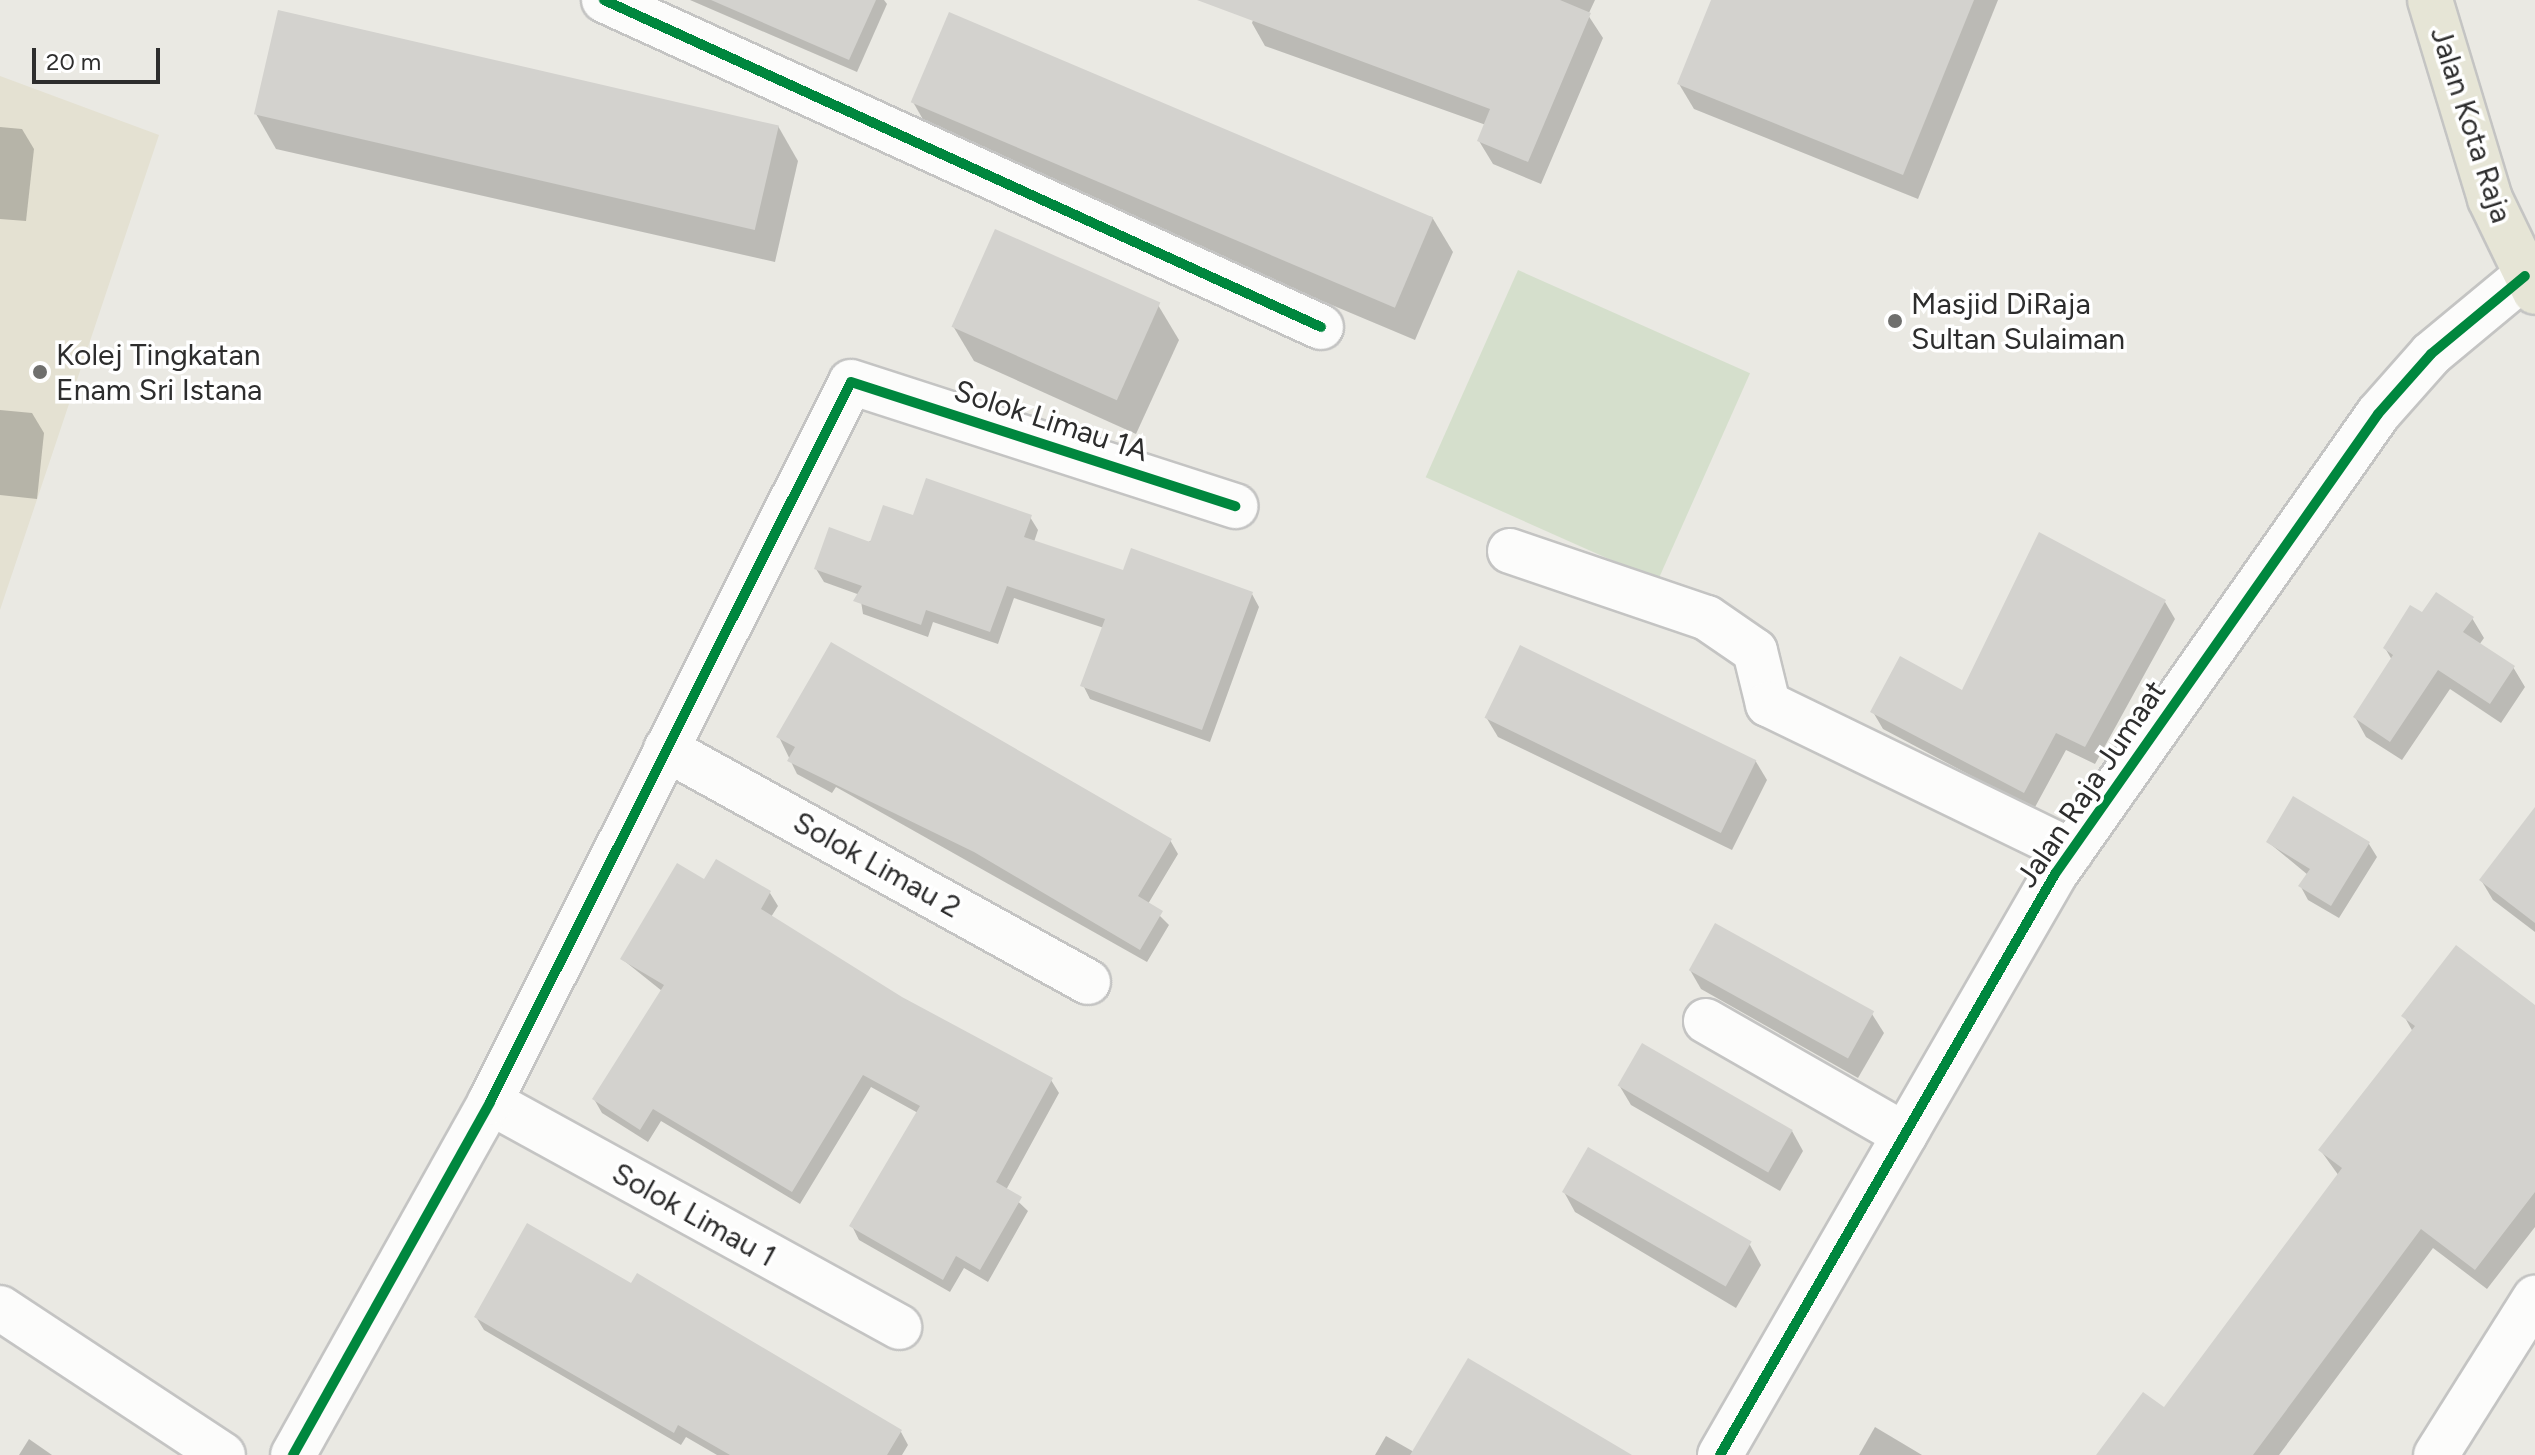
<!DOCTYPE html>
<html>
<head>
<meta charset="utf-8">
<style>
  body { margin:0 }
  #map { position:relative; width:2535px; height:1455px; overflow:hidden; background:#eae9e3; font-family:Figtree,sans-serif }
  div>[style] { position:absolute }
  .education>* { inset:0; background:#e4e1d2 }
  .cemetery>* { inset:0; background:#d5dfcc; transform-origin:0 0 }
  .shadow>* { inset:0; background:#0003 }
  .building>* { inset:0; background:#d3d2ce; transform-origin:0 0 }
  .roads { filter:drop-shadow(2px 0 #c4c4c3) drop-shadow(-2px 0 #c4c4c3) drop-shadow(0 2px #c4c4c3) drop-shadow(0 -2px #c4c4c3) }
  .minor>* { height:44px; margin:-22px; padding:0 22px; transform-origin:22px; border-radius:22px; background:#fcfcfb }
  .major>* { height:44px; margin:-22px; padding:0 22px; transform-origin:22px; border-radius:22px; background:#e6e5d6 }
  .cycleway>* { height:10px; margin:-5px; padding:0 5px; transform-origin:5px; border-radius:5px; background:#00873e }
  .dots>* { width:22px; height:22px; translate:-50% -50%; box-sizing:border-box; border:4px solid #fff; border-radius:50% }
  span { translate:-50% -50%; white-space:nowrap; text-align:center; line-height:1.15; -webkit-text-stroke:7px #fff; paint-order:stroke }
  .street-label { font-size:30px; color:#2d2d2d }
  .poi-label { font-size:30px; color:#2d2d2d }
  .left { translate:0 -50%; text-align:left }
  .scale { position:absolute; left:32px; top:48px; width:128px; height:36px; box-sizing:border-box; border:4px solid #2d2d2d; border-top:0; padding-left:10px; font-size:24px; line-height:28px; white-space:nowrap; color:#2d2d2d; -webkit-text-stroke:6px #fff; paint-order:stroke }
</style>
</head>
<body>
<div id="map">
  <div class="education">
    <div style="clip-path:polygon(0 76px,159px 135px,0 610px)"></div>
  </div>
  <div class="cemetery">
    <div style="left:1518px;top:270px;width:254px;height:227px;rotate:24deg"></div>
  </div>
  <div class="shadow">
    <div style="clip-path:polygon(690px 0,884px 0,887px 4px,857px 72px)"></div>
    <div style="clip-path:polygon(1260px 0,1595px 0,1588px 15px,1603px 38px,1541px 184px,1493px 164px,1479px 141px,1486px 125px,1265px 46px,1252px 23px)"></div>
    <div style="clip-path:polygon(1713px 0,1998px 0,1918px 199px,1694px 109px,1679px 84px)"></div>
    <div style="clip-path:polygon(913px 102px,1432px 217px,1453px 252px,1415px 340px,933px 137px)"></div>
    <div style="clip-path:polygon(256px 114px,778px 126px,798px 161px,775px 262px,276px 149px)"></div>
    <div style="clip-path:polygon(0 127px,22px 129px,34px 149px,26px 221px,0 219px)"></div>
    <div style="clip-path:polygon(1158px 305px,1179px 340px,1136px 434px,974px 361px,953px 326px)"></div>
    <div style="clip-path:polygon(0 410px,32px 413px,44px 433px,37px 499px,0 495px)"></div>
    <div style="clip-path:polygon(1030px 517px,1038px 530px,1034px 542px,1124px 573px,1252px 594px,1259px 607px,1210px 742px,1090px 699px,1083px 685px,1104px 628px,1014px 598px,998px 644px,933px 622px,928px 637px,863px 614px,860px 595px,824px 582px,816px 569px,915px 518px)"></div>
    <div style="clip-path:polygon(2165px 602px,2175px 619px,2095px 764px,2066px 750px,2034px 809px,1883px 729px,1873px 712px,1963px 692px)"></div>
    <div style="clip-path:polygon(2422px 615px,2472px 618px,2484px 638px,2479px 645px,2513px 667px,2525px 687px,2501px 723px,2450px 689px,2402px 760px,2366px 737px,2355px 717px,2392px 660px,2385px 648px)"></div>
    <div style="clip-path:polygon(1486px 717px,1755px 760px,1767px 780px,1732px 850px,1498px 737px)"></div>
    <div style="clip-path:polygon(779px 737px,1170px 840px,1178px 854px,1148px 904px,1169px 925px,1147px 962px,836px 787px,832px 793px,797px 774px)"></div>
    <div style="clip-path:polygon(2294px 799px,2369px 844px,2377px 857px,2339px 918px,2308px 900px,2301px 887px,2308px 875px,2268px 842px)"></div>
    <div style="clip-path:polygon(2535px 810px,2535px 932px,2493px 900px,2481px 880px)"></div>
    <div style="clip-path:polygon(705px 882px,770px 893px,778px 906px,771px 917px,901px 999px,1051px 1080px,1059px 1093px,1006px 1190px,1028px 1211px,988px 1282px,964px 1268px,950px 1292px,859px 1240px,852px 1226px,918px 1113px,871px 1087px,800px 1204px,661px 1121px,648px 1142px,602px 1113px,594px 1099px,662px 991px,622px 959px)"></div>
    <div style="clip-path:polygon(1690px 970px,1872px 1014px,1884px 1033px,1858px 1078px,1701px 989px)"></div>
    <div style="clip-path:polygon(2535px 1007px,2535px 1227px,2487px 1289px,2433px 1248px,2279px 1455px,2098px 1455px,2164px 1410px,2339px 1176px,2321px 1151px,2413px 1032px,2404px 1016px)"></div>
    <div style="clip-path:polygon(1619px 1085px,1792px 1131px,1803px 1151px,1780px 1191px,1631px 1105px)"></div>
    <div style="clip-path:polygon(1564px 1192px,1750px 1245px,1761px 1265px,1736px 1308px,1575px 1212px)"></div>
    <div style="clip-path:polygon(632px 1285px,901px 1432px,908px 1445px,902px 1455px,717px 1455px,686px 1437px,681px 1445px,484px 1330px,476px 1317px)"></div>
    <div style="clip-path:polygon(1875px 1427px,1922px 1455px,1859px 1455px)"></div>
    <div style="clip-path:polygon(1386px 1436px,1414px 1452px,1625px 1455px,1375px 1455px)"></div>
    <div style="clip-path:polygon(29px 1439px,52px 1455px,19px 1455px)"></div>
  </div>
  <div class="building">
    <div style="clip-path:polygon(711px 0,876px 0,849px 60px)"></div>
    <div style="clip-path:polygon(1197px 0,1560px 0,1591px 13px,1528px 162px,1477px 141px,1490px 109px)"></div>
    <div style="clip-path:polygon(1711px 0,1974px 0,1903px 175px,1677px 84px)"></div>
    <div style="left:278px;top:10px;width:514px;height:107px;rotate:13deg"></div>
    <div style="left:949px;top:12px;width:526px;height:98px;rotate:23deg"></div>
    <div style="left:995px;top:229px;width:181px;height:107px;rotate:24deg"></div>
    <div style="clip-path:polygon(926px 478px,1032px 515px,1024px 537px,1123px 570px,1131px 548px,1253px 592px,1202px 730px,1080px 686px,1105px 619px,1007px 586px,990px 632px,926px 610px,921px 625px,853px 601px,862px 586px,814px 569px,829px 527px,870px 542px,883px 505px,913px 515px)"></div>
    <div style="clip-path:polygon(2039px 532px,2166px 600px,2085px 747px,2056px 733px,2024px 793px,1870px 712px,1900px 656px,1962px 690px)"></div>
    <div style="clip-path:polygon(2436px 592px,2474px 617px,2463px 632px,2515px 666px,2490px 704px,2438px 670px,2390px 742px,2353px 717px,2393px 655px,2383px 648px,2410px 605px,2422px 612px)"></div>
    <div style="clip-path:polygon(831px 642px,1172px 839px,1138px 896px,1163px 911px,1140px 950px,974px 852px,787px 761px,795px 747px,776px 737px)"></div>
    <div style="left:1520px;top:645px;width:263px;height:81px;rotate:26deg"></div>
    <div style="clip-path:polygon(2293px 796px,2370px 842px,2331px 906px,2298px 886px,2310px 869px,2266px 842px)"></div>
    <div style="clip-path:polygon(2535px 807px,2535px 923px,2479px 880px)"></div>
    <div style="clip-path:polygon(716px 859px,771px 891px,761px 909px,902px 997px,1053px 1078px,996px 1182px,1022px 1197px,980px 1270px,956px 1256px,943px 1280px,849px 1226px,920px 1106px,863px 1075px,792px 1192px,653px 1109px,640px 1130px,592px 1099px,664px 985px,620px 959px,677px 863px,704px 879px)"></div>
    <div style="left:1715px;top:923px;width:182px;height:54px;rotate:29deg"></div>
    <div style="clip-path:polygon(2456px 945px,2535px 1005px,2535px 1192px,2475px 1270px,2421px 1229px,2253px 1455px,2096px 1455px,2143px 1392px,2164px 1407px,2342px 1168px,2318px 1150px,2415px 1026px,2401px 1016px)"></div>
    <div style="left:1642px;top:1043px;width:174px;height:49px;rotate:30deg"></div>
    <div style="left:1588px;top:1147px;width:189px;height:52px;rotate:30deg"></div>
    <div style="clip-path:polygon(527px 1223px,631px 1283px,637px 1273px,902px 1430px,887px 1455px,730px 1455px,678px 1425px,674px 1433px,474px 1317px)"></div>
    <div style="clip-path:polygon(1468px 1358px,1632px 1455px,1410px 1455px)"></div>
  </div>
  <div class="roads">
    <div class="minor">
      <div style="left:604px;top:0;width:788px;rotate:24.52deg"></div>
      <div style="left:1510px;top:551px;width:208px;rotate:18.8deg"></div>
      <div style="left:1707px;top:618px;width:58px;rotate:34.5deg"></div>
      <div style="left:1755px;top:651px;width:55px;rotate:76.2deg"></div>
      <div style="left:1768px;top:704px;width:337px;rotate:25.9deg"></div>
      <div style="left:666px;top:749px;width:482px;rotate:28.9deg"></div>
      <div style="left:1706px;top:1021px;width:229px;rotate:29.8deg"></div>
      <div style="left:490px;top:1102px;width:467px;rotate:28.8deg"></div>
      <div style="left:0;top:1308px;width:267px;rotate:33.4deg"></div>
      <div style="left:293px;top:1455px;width:404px;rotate:-60.8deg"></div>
      <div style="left:490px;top:1102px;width:805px;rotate:-63.37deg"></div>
      <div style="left:851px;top:382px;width:404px;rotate:17.9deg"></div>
      <div style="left:1720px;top:1455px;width:671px;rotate:-60.03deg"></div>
      <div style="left:2055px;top:874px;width:562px;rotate:-54.92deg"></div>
      <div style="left:2378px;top:414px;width:80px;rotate:-48.5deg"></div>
      <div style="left:2431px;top:354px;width:122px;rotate:-39.7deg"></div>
      <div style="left:2436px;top:1455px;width:186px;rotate:-57.8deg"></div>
    </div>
    <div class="major">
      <div style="left:2430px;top:0;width:208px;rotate:73.2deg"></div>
      <div style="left:2490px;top:199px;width:103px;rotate:64.2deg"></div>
    </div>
  </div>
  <div class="cycleway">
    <div style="left:604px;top:0;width:788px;rotate:24.52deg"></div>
    <div style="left:293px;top:1455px;width:404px;rotate:-60.8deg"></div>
    <div style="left:490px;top:1102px;width:805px;rotate:-63.37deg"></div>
    <div style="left:851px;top:382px;width:404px;rotate:17.9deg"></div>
    <div style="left:1720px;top:1455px;width:671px;rotate:-60.03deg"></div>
    <div style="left:2055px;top:874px;width:562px;rotate:-54.92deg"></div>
    <div style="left:2378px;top:414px;width:80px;rotate:-48.5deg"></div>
    <div style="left:2431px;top:354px;width:122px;rotate:-39.7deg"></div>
  </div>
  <div class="dots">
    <div style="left:1895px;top:321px;background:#6f6f6d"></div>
    <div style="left:40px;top:372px;background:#6f6f6d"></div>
  </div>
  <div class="street-label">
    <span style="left:2471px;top:125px;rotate:72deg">Jalan Kota Raja</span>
    <span style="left:1051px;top:421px;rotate:18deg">Solok Limau 1A</span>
    <span style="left:2091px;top:784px;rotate:-56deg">Jalan Raja Jumaat</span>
    <span style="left:877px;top:865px;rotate:29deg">Solok Limau 2</span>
    <span style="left:694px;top:1215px;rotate:29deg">Solok Limau 1</span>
  </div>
  <div class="poi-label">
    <span class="left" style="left:1911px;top:321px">Masjid DiRaja<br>Sultan Sulaiman</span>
    <span class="left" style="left:56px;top:372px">Kolej Tingkatan<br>Enam Sri Istana</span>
  </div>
  <div class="scale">20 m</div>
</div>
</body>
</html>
